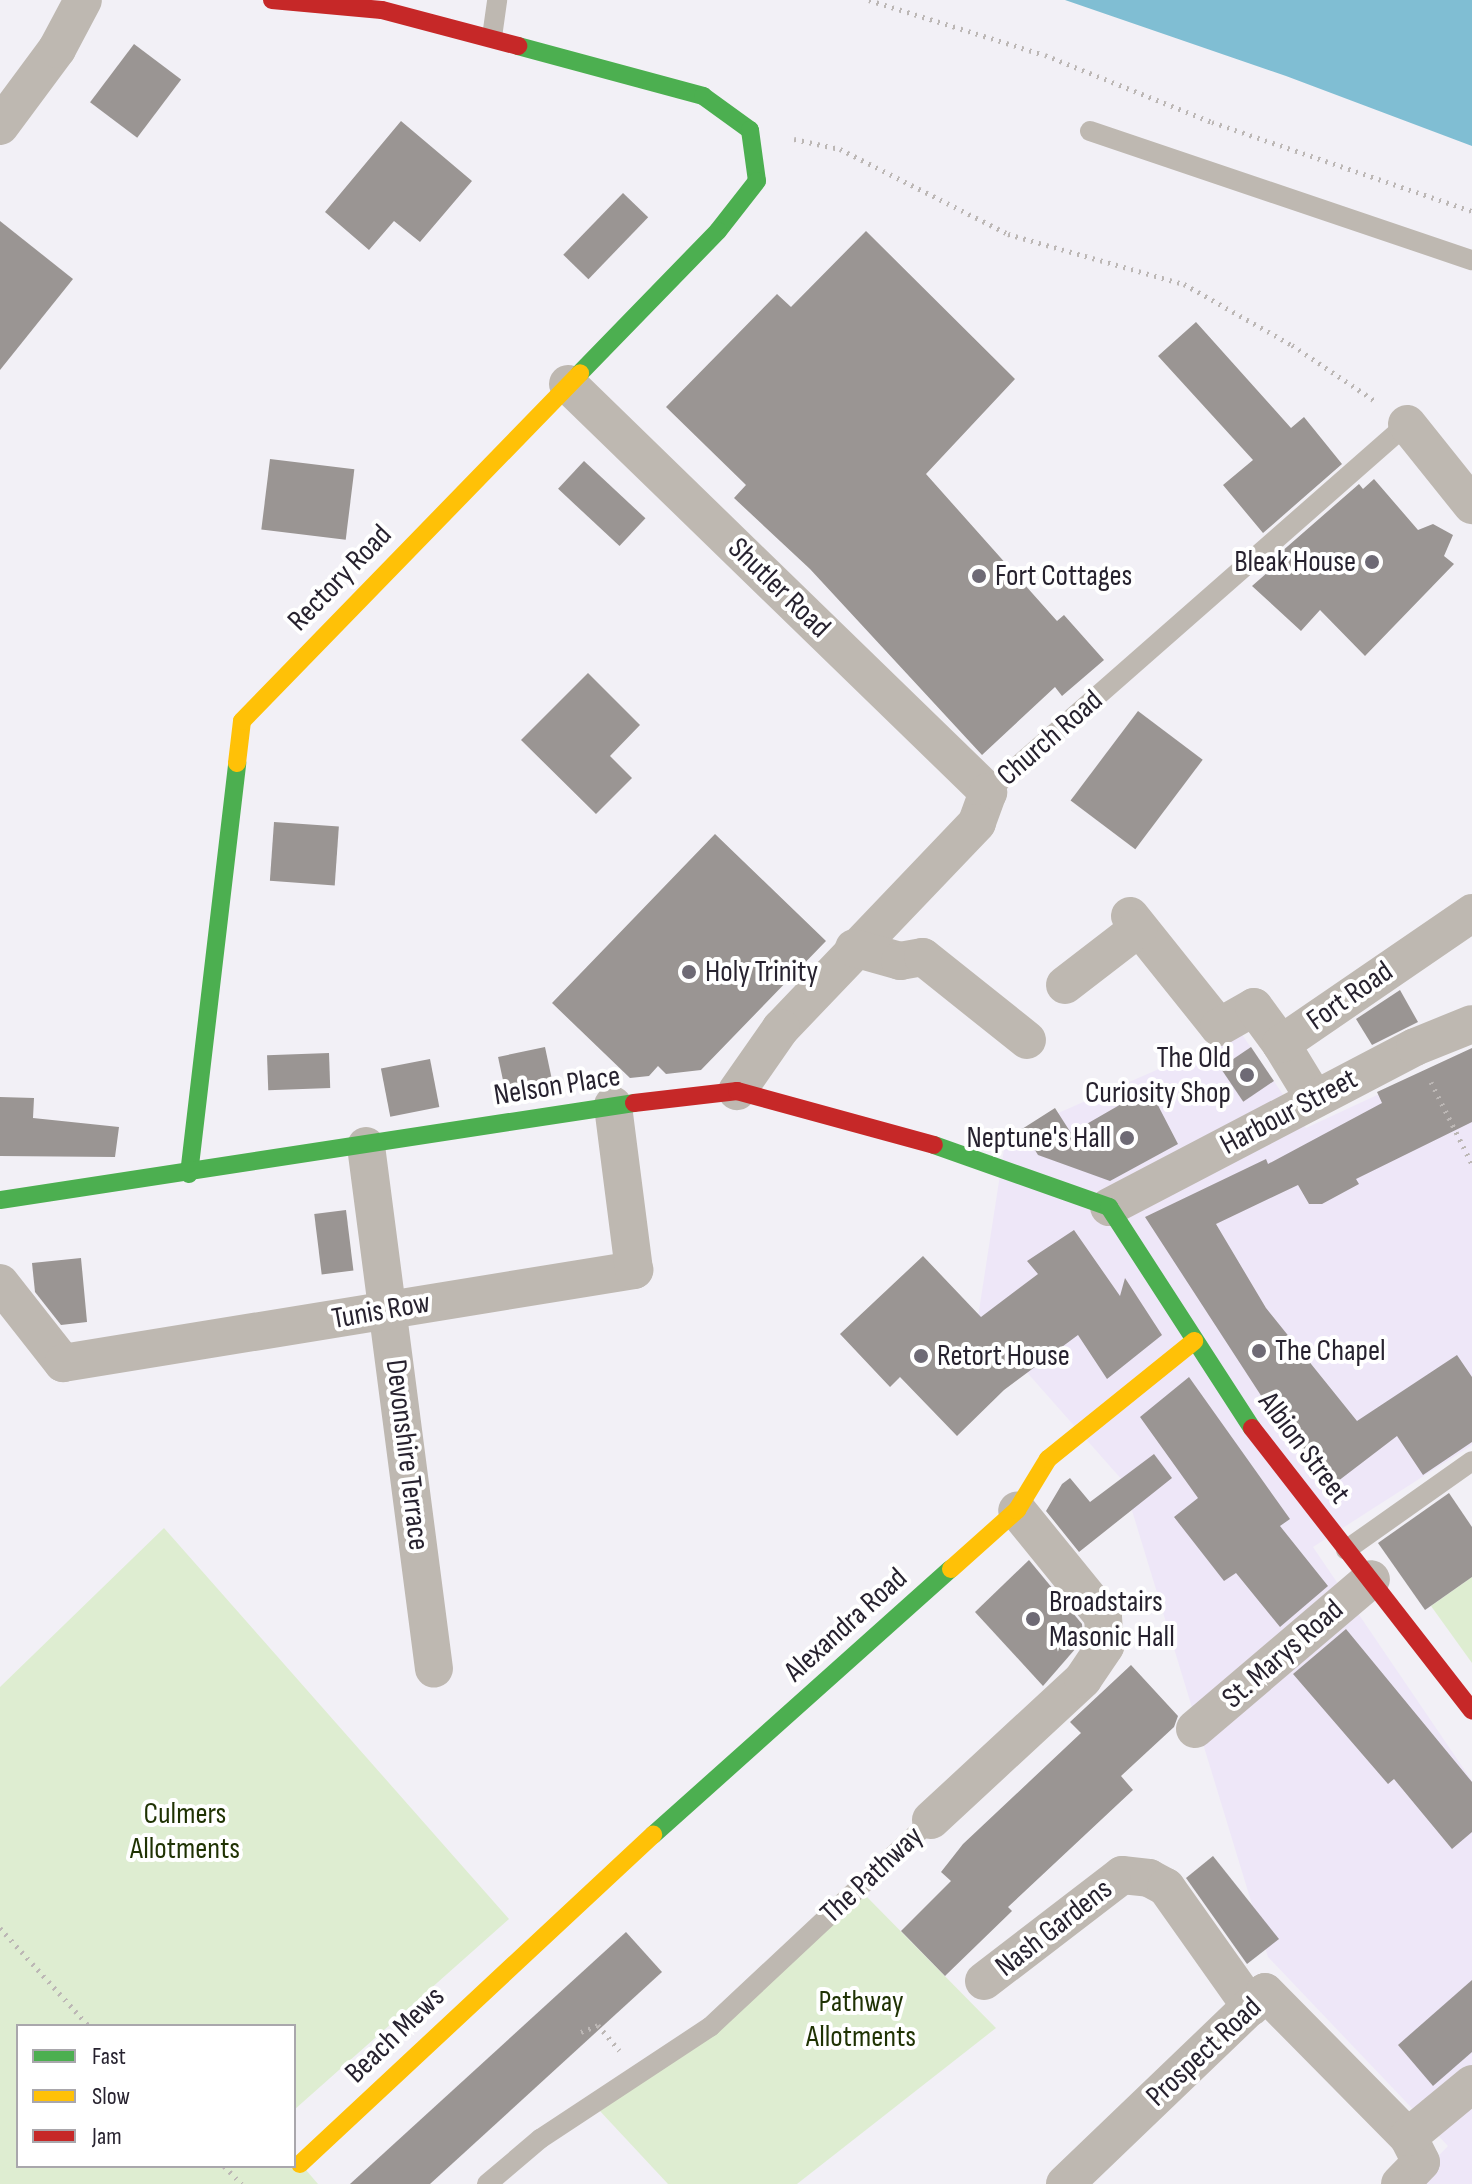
<!DOCTYPE html>
<html>
<head>
<meta charset="utf-8">
<style>
  body { margin:0 }
  #map { position:relative; width:1472px; height:2184px; overflow:hidden; background:#f2f0f6; font-family:"Sofia Sans Condensed",sans-serif }
  div>[style] { position:absolute }
  .built>* { inset:0; background:#eee7f8 }
  .green>* { inset:0; background:#deedd1 }
  .water>* { inset:0; background:#80bed3 }
  .building>* { inset:0; background:#9a9593; transform-origin:0 0 }
  .path>* { height:5px; margin-top:-2.5px; transform-origin:0; background:repeating-linear-gradient(90deg,#bcb7b5 0 2px,transparent 0 8px) }
  .lane>* { height:20px; margin:-10px; padding:0 10px; transform-origin:10px; border-radius:10px; background:#beb8b1 }
  .street>* { height:38px; margin:-19px; padding:0 19px; transform-origin:19px; border-radius:19px; background:#beb8b1 }
  .fast>* { height:18px; margin:-9px; padding:0 9px; transform-origin:9px; border-radius:9px; background:#4caf50 }
  .slow>* { height:18px; margin:-9px; padding:0 9px; transform-origin:9px; border-radius:9px; background:#ffc107 }
  .jam>* { height:18px; margin:-9px; padding:0 9px; transform-origin:9px; border-radius:9px; background:#c62828 }
  .dots>* { width:22px; height:22px; translate:-50% -50%; box-sizing:border-box; border:4px solid #fff; border-radius:50% }
  span { translate:-50% -50%; white-space:nowrap; text-align:center; line-height:1.15; -webkit-text-stroke:8px #fff; paint-order:stroke }
  .poi-label { font-size:30px; color:#27222f }
  .right { translate:-100% -50%; text-align:right }
  .left { translate:0 -50%; text-align:left }
  .street-label { font-size:30px; color:#27222f }
  .park-label { font-size:30px; color:#1f3203 }
  .legend { position:absolute; left:16px; top:2024px; width:280px; height:144px; box-sizing:border-box; background:#fff; border:2px solid #a9a7ac; margin:0; padding:10px 14px; list-style:none; font-size:24px; color:#27222f }
  .legend li { display:flex; align-items:center; gap:16px; height:40px }
  .legend b { width:40px; border:2px solid #a9a7ac }
</style>
</head>
<body>
<div id="map">
  <div class="built">
    <div style="clip-path:polygon(1241px 1033px,1306px 1128px,1472px 1051px,1472px 1445px,1313px 1547px,1472px 1781px,1472px 2184px,1411px 2184px,1448px 2146px,1268px 1957px,1123px 1481px,978px 1317px,1006px 1136px)"></div>
  </div>
  <div class="green">
    <div style="clip-path:polygon(164px 1528px,509px 1919px,294px 2110px,294px 2026px,18px 2026px,18px 2166px,294px 2166px,294px 2156px,318px 2184px,0 2184px,0 1687px)"></div>
    <div style="clip-path:polygon(1472px 1577px,1472px 1663px,1431px 1606px)"></div>
    <div style="clip-path:polygon(865px 1895px,996px 2028px,797px 2184px,668px 2184px,599px 2110px)"></div>
  </div>
  <div class="water">
    <div style="clip-path:polygon(1065px 0,1472px 0,1472px 146px,1286px 76px)"></div>
  </div>
  <div class="building">
    <div style="left:134px;top:44px;width:59px;height:73px;rotate:37deg"></div>
    <div style="clip-path:polygon(401px 121px,472px 181px,420px 242px,394px 221px,369px 250px,325px 212px)"></div>
    <div style="left:623px;top:193px;width:35px;height:86px;rotate:44deg"></div>
    <div style="clip-path:polygon(0 221px,73px 279px,0 370px)"></div>
    <div style="clip-path:polygon(866px 231px,1015px 379px,926px 474px,1057px 621px,1064px 615px,1104px 660px,1062px 696px,1055px 687px,982px 755px,810px 569px,734px 498px,746px 485px,666px 407px,777px 294px,791px 307px)"></div>
    <div style="clip-path:polygon(1196px 322px,1291px 428px,1304px 417px,1342px 464px,1263px 533px,1223px 485px,1253px 460px,1158px 356px)"></div>
    <div style="left:270px;top:459px;width:85px;height:71px;rotate:7deg"></div>
    <div style="left:584px;top:461px;width:84px;height:38px;rotate:43deg"></div>
    <div style="clip-path:polygon(1374px 479px,1418px 530px,1433px 524px,1453px 535px,1444px 556px,1454px 564px,1365px 656px,1320px 610px,1301px 631px,1252px 586px,1284px 558px,1280px 553px,1359px 484px,1363px 489px)"></div>
    <div style="clip-path:polygon(588px 673px,640px 725px,610px 756px,632px 778px,596px 814px,521px 740px)"></div>
    <div style="left:1138px;top:711px;width:81px;height:112px;rotate:37deg"></div>
    <div style="left:274px;top:822px;width:65px;height:59px;rotate:4deg"></div>
    <div style="clip-path:polygon(715px 834px,826px 941px,701px 1070px,666px 1074px,658px 1066px,649px 1076px,630px 1078px,552px 1003px)"></div>
    <div style="clip-path:polygon(1400px 990px,1418px 1022px,1372px 1045px,1356px 1019px)"></div>
    <div style="left:545px;top:1047px;width:43px;height:48px;rotate:78deg"></div>
    <div style="left:1251px;top:1047px;width:41px;height:37px;rotate:56deg"></div>
    <div style="clip-path:polygon(1472px 1048px,1472px 1122px,1356px 1179px,1359px 1184px,1322px 1204px,1309px 1204px,1298px 1185px,1216px 1224px,1266px 1308px,1357px 1421px,1457px 1355px,1472px 1377px,1472px 1442px,1423px 1475px,1397px 1436px,1329px 1488px,1282px 1428px,1145px 1217px,1266px 1159px,1268px 1164px,1382px 1103px,1377px 1092px)"></div>
    <div style="left:329px;top:1053px;width:35px;height:62px;rotate:88deg"></div>
    <div style="left:430px;top:1059px;width:49px;height:50px;rotate:79deg"></div>
    <div style="clip-path:polygon(1149px 1088px,1178px 1144px,1110px 1181px,1038px 1155px,1022px 1129px,1055px 1108px,1071px 1133px)"></div>
    <div style="clip-path:polygon(0 1097px,34px 1098px,33px 1118px,119px 1127px,115px 1157px,0 1156px)"></div>
    <div style="left:346px;top:1210px;width:61px;height:32px;rotate:83deg"></div>
    <div style="clip-path:polygon(1074px 1230px,1120px 1296px,1125px 1278px,1162px 1335px,1107px 1379px,1078px 1335px,1004px 1390px,957px 1436px,900px 1377px,890px 1387px,840px 1334px,923px 1256px,981px 1317px,1038px 1274px,1027px 1261px)"></div>
    <div style="clip-path:polygon(81px 1258px,87px 1322px,61px 1325px,35px 1292px,32px 1263px)"></div>
    <div style="clip-path:polygon(1189px 1377px,1290px 1519px,1280px 1526px,1328px 1586px,1280px 1627px,1236px 1573px,1224px 1581px,1174px 1517px,1198px 1498px,1140px 1417px)"></div>
    <div style="clip-path:polygon(1154px 1454px,1172px 1478px,1079px 1552px,1046px 1511px,1062px 1484px,1070px 1478px,1090px 1502px)"></div>
    <div style="clip-path:polygon(1449px 1493px,1472px 1527px,1472px 1577px,1425px 1610px,1378px 1543px)"></div>
    <div style="clip-path:polygon(1029px 1560px,1082px 1624px,1083px 1640px,1043px 1686px,975px 1612px)"></div>
    <div style="clip-path:polygon(1346px 1629px,1472px 1782px,1472px 1832px,1452px 1849px,1394px 1779px,1388px 1784px,1293px 1674px)"></div>
    <div style="clip-path:polygon(1131px 1665px,1178px 1716px,1174px 1727px,1121px 1776px,1133px 1790px,1008px 1907px,1012px 1911px,945px 1976px,901px 1931px,951px 1881px,941px 1872px,963px 1844px,1081px 1733px,1070px 1722px)"></div>
    <div style="clip-path:polygon(1213px 1856px,1279px 1939px,1247px 1964px,1186px 1878px)"></div>
    <div style="clip-path:polygon(626px 1932px,662px 1972px,430px 2184px,350px 2184px)"></div>
    <div style="clip-path:polygon(1472px 1980px,1472px 2052px,1433px 2086px,1398px 2045px)"></div>
  </div>
  <div class="path">
    <div style="left:869px;top:0;width:184px;rotate:17.4deg"></div>
    <div style="left:1045px;top:55px;width:180px;rotate:21.9deg"></div>
    <div style="left:1212px;top:122px;width:275px;rotate:18.9deg"></div>
    <div style="left:794px;top:139px;width:47px;rotate:12.3deg"></div>
    <div style="left:840px;top:149px;width:188px;rotate:26.8deg"></div>
    <div style="left:1008px;top:234px;width:183px;rotate:15.9deg"></div>
    <div style="left:1184px;top:284px;width:124px;rotate:29.5deg"></div>
    <div style="left:1292px;top:345px;width:100px;rotate:34deg"></div>
    <div style="left:1431px;top:1082px;width:92px;rotate:63.4deg"></div>
    <div style="left:0;top:1928px;width:132px;rotate:47.8deg"></div>
    <div style="left:581px;top:2032px;width:18px;rotate:-22deg"></div>
    <div style="left:598px;top:2025px;width:33px;rotate:50deg"></div>
    <div style="left:224px;top:2166px;width:25px;rotate:45deg"></div>
  </div>
  <div class="lane">
    <div style="left:492px;top:37px;width:37px;rotate:-82deg"></div>
    <div style="left:1090px;top:131px;width:403px;rotate:18.7deg"></div>
    <div style="left:988px;top:792px;width:558px;rotate:-41.29deg"></div>
    <div style="left:1346px;top:1550px;width:154px;rotate:-35.2deg"></div>
    <div style="left:487px;top:2184px;width:70px;rotate:-40.3deg"></div>
    <div style="left:540px;top:2139px;width:204px;rotate:-33.4deg"></div>
    <div style="left:710px;top:2027px;width:303px;rotate:-43.1deg"></div>
  </div>
  <div class="street">
    <div style="left:0;top:126px;width:96px;rotate:-53.5deg"></div>
    <div style="left:57px;top:49px;width:55px;rotate:-62deg"></div>
    <div style="left:568px;top:384px;width:586px;rotate:44.17deg"></div>
    <div style="left:988px;top:792px;width:33px;rotate:110deg"></div>
    <div style="left:977px;top:823px;width:284px;rotate:133.7deg"></div>
    <div style="left:781px;top:1028px;width:77px;rotate:124.9deg"></div>
    <div style="left:1407px;top:424px;width:104px;rotate:51.3deg"></div>
    <div style="left:1130px;top:916px;width:142px;rotate:51.3deg"></div>
    <div style="left:1219px;top:1027px;width:40px;rotate:-29.7deg"></div>
    <div style="left:1254px;top:1007px;width:46px;rotate:53.9deg"></div>
    <div style="left:854px;top:948px;width:48px;rotate:15.8deg"></div>
    <div style="left:900px;top:961px;width:23px;rotate:-10deg"></div>
    <div style="left:923px;top:957px;width:133px;rotate:38.6deg"></div>
    <div style="left:1065px;top:985px;width:93px;rotate:-37.6deg"></div>
    <div style="left:1314px;top:1098px;width:63px;rotate:-121.4deg"></div>
    <div style="left:1281px;top:1044px;width:232px;rotate:-34.4deg"></div>
    <div style="left:366px;top:1146px;width:527px;rotate:82.59deg"></div>
    <div style="left:1109px;top:1207px;width:345px;rotate:-27.6deg"></div>
    <div style="left:1415px;top:1047px;width:61px;rotate:-22deg"></div>
    <div style="left:0;top:1283px;width:102px;rotate:51.8deg"></div>
    <div style="left:63px;top:1363px;width:579px;rotate:-9.25deg"></div>
    <div style="left:634px;top:1270px;width:166px;rotate:-97.3deg"></div>
    <div style="left:1195px;top:1729px;width:231px;rotate:-40.4deg"></div>
    <div style="left:931px;top:1820px;width:207px;rotate:-42.8deg"></div>
    <div style="left:1083px;top:1679px;width:40px;rotate:-56deg"></div>
    <div style="left:1105px;top:1646px;width:30px;rotate:-94deg"></div>
    <div style="left:1103px;top:1616px;width:136px;rotate:-129.1deg"></div>
    <div style="left:984px;top:1981px;width:174px;rotate:-37.5deg"></div>
    <div style="left:1122px;top:1875px;width:27px;rotate:6deg"></div>
    <div style="left:1149px;top:1878px;width:19px;rotate:28deg"></div>
    <div style="left:1166px;top:1887px;width:147px;rotate:54.7deg"></div>
    <div style="left:1065px;top:2184px;width:277px;rotate:-43.8deg"></div>
    <div style="left:1265px;top:1992px;width:204px;rotate:45.4deg"></div>
    <div style="left:1400px;top:2184px;width:30px;rotate:-46deg"></div>
    <div style="left:1421px;top:2162px;width:28px;rotate:-117deg"></div>
    <div style="left:1408px;top:2137px;width:83px;rotate:-39.6deg"></div>
  </div>
  <div class="fast">
    <div style="left:518px;top:46px;width:192px;rotate:15.1deg"></div>
    <div style="left:703px;top:96px;width:58px;rotate:35.9deg"></div>
    <div style="left:750px;top:130px;width:51px;rotate:82.2deg"></div>
    <div style="left:757px;top:181px;width:63px;rotate:128deg"></div>
    <div style="left:718px;top:231px;width:198px;rotate:134.2deg"></div>
    <div style="left:934px;top:1145px;width:186px;rotate:19.5deg"></div>
    <div style="left:1109px;top:1207px;width:263px;rotate:57.1deg"></div>
    <div style="left:189px;top:1174px;width:414px;rotate:-83.3deg"></div>
    <div style="left:0;top:1200px;width:641px;rotate:-8.7deg"></div>
    <div style="left:653px;top:1835px;width:399px;rotate:-41.8deg"></div>
  </div>
  <div class="slow">
    <div style="left:237px;top:763px;width:42px;rotate:-83.2deg"></div>
    <div style="left:242px;top:721px;width:485px;rotate:-45.8deg"></div>
    <div style="left:951px;top:1569px;width:89px;rotate:-41.8deg"></div>
    <div style="left:1017px;top:1510px;width:60px;rotate:-58.7deg"></div>
    <div style="left:1048px;top:1459px;width:188px;rotate:-38.9deg"></div>
    <div style="left:300px;top:2164px;width:483px;rotate:-43deg"></div>
  </div>
  <div class="jam">
    <div style="left:272px;top:0;width:110px;rotate:5.2deg"></div>
    <div style="left:382px;top:10px;width:141px;rotate:14.8deg"></div>
    <div style="left:634px;top:1103px;width:104px;rotate:-6.6deg"></div>
    <div style="left:737px;top:1091px;width:204px;rotate:15.3deg"></div>
    <div style="left:1252px;top:1428px;width:358px;rotate:52.1deg"></div>
  </div>
  <div class="dots">
    <div style="left:1372px;top:562px;background:#6e6a75"></div>
    <div style="left:979px;top:576px;background:#6e6a75"></div>
    <div style="left:689px;top:972px;background:#6e6a75"></div>
    <div style="left:1247px;top:1075px;background:#6e6a75"></div>
    <div style="left:1127px;top:1138px;background:#6e6a75"></div>
    <div style="left:1259px;top:1351px;background:#6e6a75"></div>
    <div style="left:921px;top:1356px;background:#6e6a75"></div>
    <div style="left:1033px;top:1619px;background:#6e6a75"></div>
  </div>
  <div class="poi-label">
    <span class="right" style="left:1356px;top:562px">Bleak House</span>
    <span class="left" style="left:995px;top:576px">Fort Cottages</span>
    <span class="left" style="left:705px;top:972px">Holy Trinity</span>
    <span class="right" style="left:1231px;top:1075px">The Old<br>Curiosity Shop</span>
    <span class="right" style="left:1111px;top:1138px">Neptune's Hall</span>
    <span class="left" style="left:1275px;top:1351px">The Chapel</span>
    <span class="left" style="left:937px;top:1356px">Retort House</span>
    <span class="left" style="left:1049px;top:1619px">Broadstairs<br>Masonic Hall</span>
  </div>
  <div class="street-label">
    <span style="left:340px;top:578px;rotate:-46deg">Rectory Road</span>
    <span style="left:779px;top:588px;rotate:44deg">Shutler Road</span>
    <span style="left:1050px;top:738px;rotate:-41deg">Church Road</span>
    <span style="left:1350px;top:996px;rotate:-35deg">Fort Road</span>
    <span style="left:557px;top:1086px;rotate:-9deg">Nelson Place</span>
    <span style="left:1289px;top:1112px;rotate:-28deg">Harbour Street</span>
    <span style="left:381px;top:1311px;rotate:-10deg">Tunis Row</span>
    <span style="left:1304px;top:1448px;rotate:53deg">Albion Street</span>
    <span style="left:407px;top:1455px;rotate:83deg">Devonshire Terrace</span>
    <span style="left:846px;top:1625px;rotate:-42deg">Alexandra Road</span>
    <span style="left:1283px;top:1654px;rotate:-41deg">St. Marys Road</span>
    <span style="left:872px;top:1875px;rotate:-43deg">The Pathway</span>
    <span style="left:1054px;top:1928px;rotate:-38deg">Nash Gardens</span>
    <span style="left:395px;top:2035px;rotate:-44deg">Beach Mews</span>
    <span style="left:1204px;top:2052px;rotate:-43deg">Prospect Road</span>
  </div>
  <div class="park-label">
    <span style="left:185px;top:1831px">Culmers<br>Allotments</span>
    <span style="left:861px;top:2019px">Pathway<br>Allotments</span>
  </div>
  <ul class="legend">
  <li><b style="height:10px;background:#4caf50"></b>Fast</li>
  <li><b style="height:10px;background:#ffc107"></b>Slow</li>
  <li><b style="height:10px;background:#c62828"></b>Jam</li>
  </ul>
</div>
</body>
</html>
